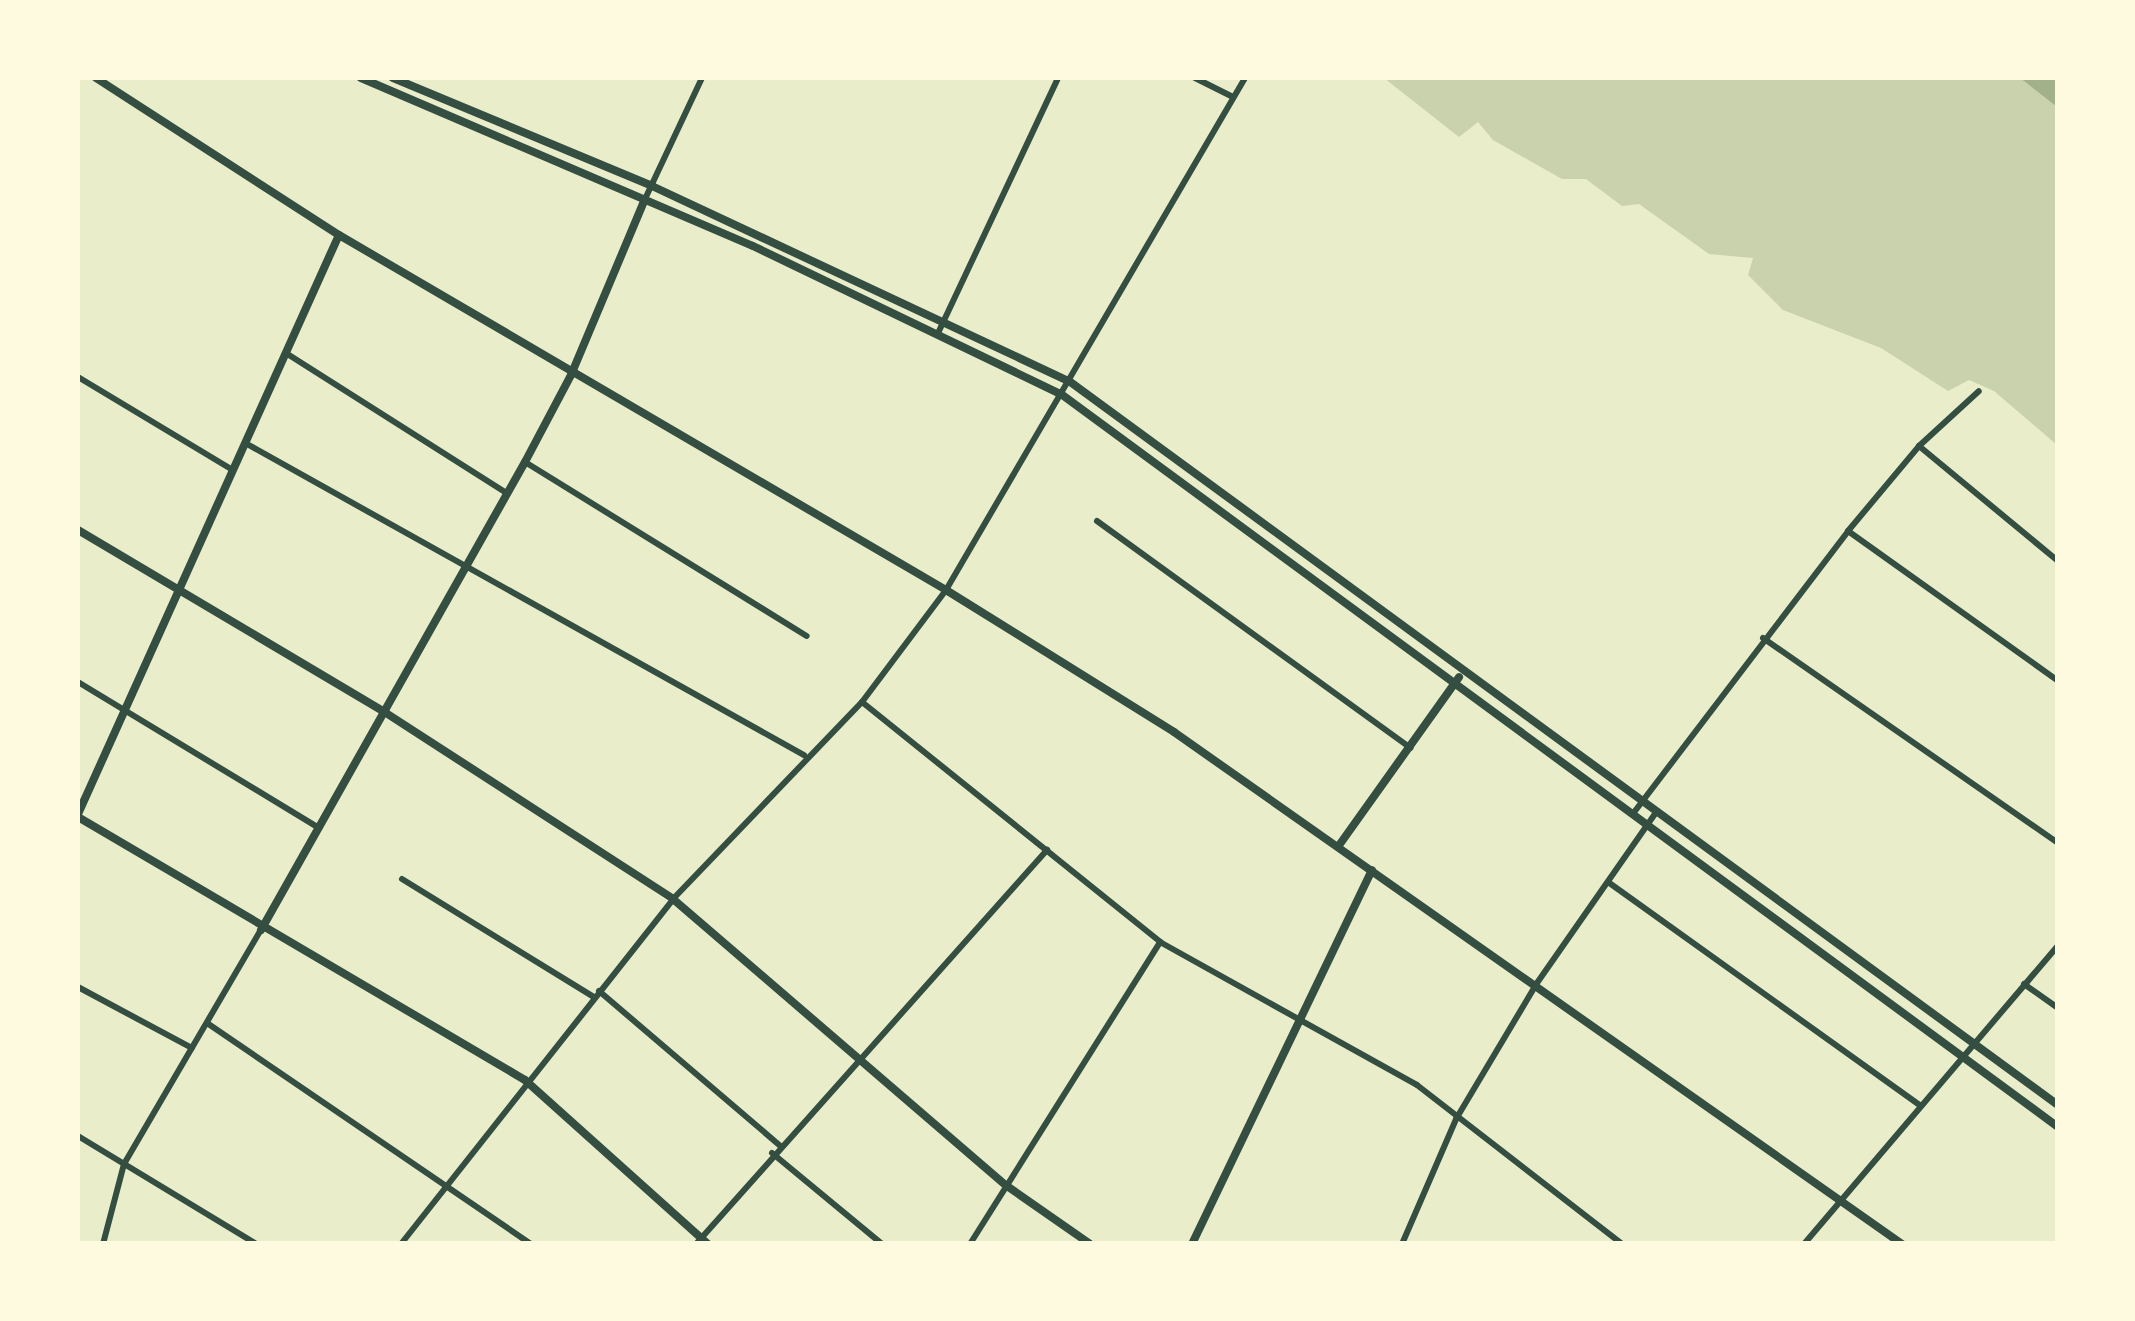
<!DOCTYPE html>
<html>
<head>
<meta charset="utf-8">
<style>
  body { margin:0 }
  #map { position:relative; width:2135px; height:1321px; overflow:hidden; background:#e9edc9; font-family:"Libre Baskerville",serif }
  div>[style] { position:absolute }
  .green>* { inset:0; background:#cad2ad }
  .water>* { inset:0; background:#a3b18a }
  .minor>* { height:6px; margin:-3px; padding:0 3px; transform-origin:3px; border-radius:3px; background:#344e41 }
  .tertiary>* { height:8px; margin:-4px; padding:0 4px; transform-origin:4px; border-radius:4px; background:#344e41 }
  .secondary>* { height:8px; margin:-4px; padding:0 4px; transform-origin:4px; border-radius:4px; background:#344e41 }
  span { translate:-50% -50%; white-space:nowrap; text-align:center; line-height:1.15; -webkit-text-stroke:10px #fefae0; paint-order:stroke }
  .frame { position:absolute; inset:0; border:80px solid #fefae0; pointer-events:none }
</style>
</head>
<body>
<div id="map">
  <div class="green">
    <div style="clip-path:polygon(1384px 78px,2020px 78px,2057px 107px,2057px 445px,1994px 391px,1969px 380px,1948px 391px,1881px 348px,1783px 310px,1748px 275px,1753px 258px,1709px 254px,1639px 204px,1622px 206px,1586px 179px,1562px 179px,1493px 140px,1478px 122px,1459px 137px)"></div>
  </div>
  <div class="water">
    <div style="clip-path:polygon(2020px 78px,2057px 78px,2057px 107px)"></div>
  </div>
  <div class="minor">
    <div style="left:1195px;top:78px;width:42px;rotate:26.6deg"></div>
    <div style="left:645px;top:199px;width:134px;rotate:-64.8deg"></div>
    <div style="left:939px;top:331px;width:280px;rotate:-64.8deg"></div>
    <div style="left:289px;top:355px;width:259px;rotate:32.4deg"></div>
    <div style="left:78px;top:377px;width:181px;rotate:31deg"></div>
    <div style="left:247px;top:444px;width:638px;rotate:29.18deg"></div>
    <div style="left:1919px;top:446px;width:180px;rotate:39.6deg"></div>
    <div style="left:525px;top:462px;width:331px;rotate:31.7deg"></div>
    <div style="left:1097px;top:521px;width:387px;rotate:35.9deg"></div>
    <div style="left:1848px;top:531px;width:258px;rotate:35.5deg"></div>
    <div style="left:1763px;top:638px;width:359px;rotate:34.8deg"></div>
    <div style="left:78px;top:682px;width:282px;rotate:31.2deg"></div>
    <div style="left:862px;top:702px;width:383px;rotate:38.8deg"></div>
    <div style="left:1160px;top:942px;width:294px;rotate:29.1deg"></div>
    <div style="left:1417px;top:1085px;width:259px;rotate:37.8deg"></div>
    <div style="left:1635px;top:811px;width:352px;rotate:-52.7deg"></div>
    <div style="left:1848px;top:531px;width:111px;rotate:-50.1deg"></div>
    <div style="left:1919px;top:446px;width:81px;rotate:-42.5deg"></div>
    <div style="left:402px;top:879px;width:225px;rotate:31.6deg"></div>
    <div style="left:1608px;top:882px;width:384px;rotate:35.6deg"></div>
    <div style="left:2024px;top:984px;width:42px;rotate:35.2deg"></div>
    <div style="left:78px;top:987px;width:129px;rotate:28.2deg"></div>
    <div style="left:599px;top:991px;width:237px;rotate:40.5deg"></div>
    <div style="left:207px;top:1023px;width:392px;rotate:34.3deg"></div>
    <div style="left:78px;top:1136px;width:208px;rotate:31.2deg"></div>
    <div style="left:772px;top:1153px;width:143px;rotate:39.6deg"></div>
    <div style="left:103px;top:1244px;width:83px;rotate:-75.3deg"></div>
    <div style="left:124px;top:1164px;width:271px;rotate:-59.7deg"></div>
    <div style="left:401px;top:1244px;width:439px;rotate:-51.7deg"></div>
    <div style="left:673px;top:899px;width:273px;rotate:-46.2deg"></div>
    <div style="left:862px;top:702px;width:140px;rotate:-53.1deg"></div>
    <div style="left:946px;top:590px;width:593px;rotate:-59.72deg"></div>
    <div style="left:696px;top:1244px;width:528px;rotate:-48.3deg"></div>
    <div style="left:970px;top:1244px;width:357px;rotate:-57.8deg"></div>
    <div style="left:1402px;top:1244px;width:136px;rotate:-66.6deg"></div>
    <div style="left:1456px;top:1119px;width:158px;rotate:-59.2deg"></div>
    <div style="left:1537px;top:983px;width:210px;rotate:-55.1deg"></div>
    <div style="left:1804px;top:1244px;width:392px;rotate:-49.6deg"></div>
  </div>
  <div class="tertiary">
    <div style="left:96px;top:78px;width:289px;rotate:32.9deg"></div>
    <div style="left:339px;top:235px;width:703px;rotate:30.32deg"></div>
    <div style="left:946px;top:590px;width:269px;rotate:31.9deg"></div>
    <div style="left:1174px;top:732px;width:890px;rotate:35.12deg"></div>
    <div style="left:361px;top:78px;width:426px;rotate:23.2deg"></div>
    <div style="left:753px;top:246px;width:342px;rotate:25.7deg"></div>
    <div style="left:1061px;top:394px;width:1237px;rotate:36.32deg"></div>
    <div style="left:393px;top:78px;width:281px;rotate:22.6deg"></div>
    <div style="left:652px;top:186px;width:460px;rotate:25.1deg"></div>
    <div style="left:1069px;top:381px;width:1226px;rotate:36.21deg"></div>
    <div style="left:78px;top:814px;width:635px;rotate:-65.74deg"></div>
    <div style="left:78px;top:817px;width:519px;rotate:30.47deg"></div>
    <div style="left:525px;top:1080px;width:246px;rotate:41.9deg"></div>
    <div style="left:1340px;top:844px;width:205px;rotate:-54.5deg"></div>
    <div style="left:261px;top:930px;width:537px;rotate:-60.57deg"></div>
    <div style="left:525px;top:462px;width:98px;rotate:-62.1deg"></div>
    <div style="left:571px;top:375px;width:191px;rotate:-67.2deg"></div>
    <div style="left:1192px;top:1244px;width:415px;rotate:-64.3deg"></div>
  </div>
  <div class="secondary">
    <div style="left:78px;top:530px;width:358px;rotate:30.7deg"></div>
    <div style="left:386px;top:713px;width:342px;rotate:32.9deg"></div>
    <div style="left:673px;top:899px;width:440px;rotate:40.7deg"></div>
    <div style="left:1007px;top:1186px;width:101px;rotate:34.9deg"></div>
  </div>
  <div class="frame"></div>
</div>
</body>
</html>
